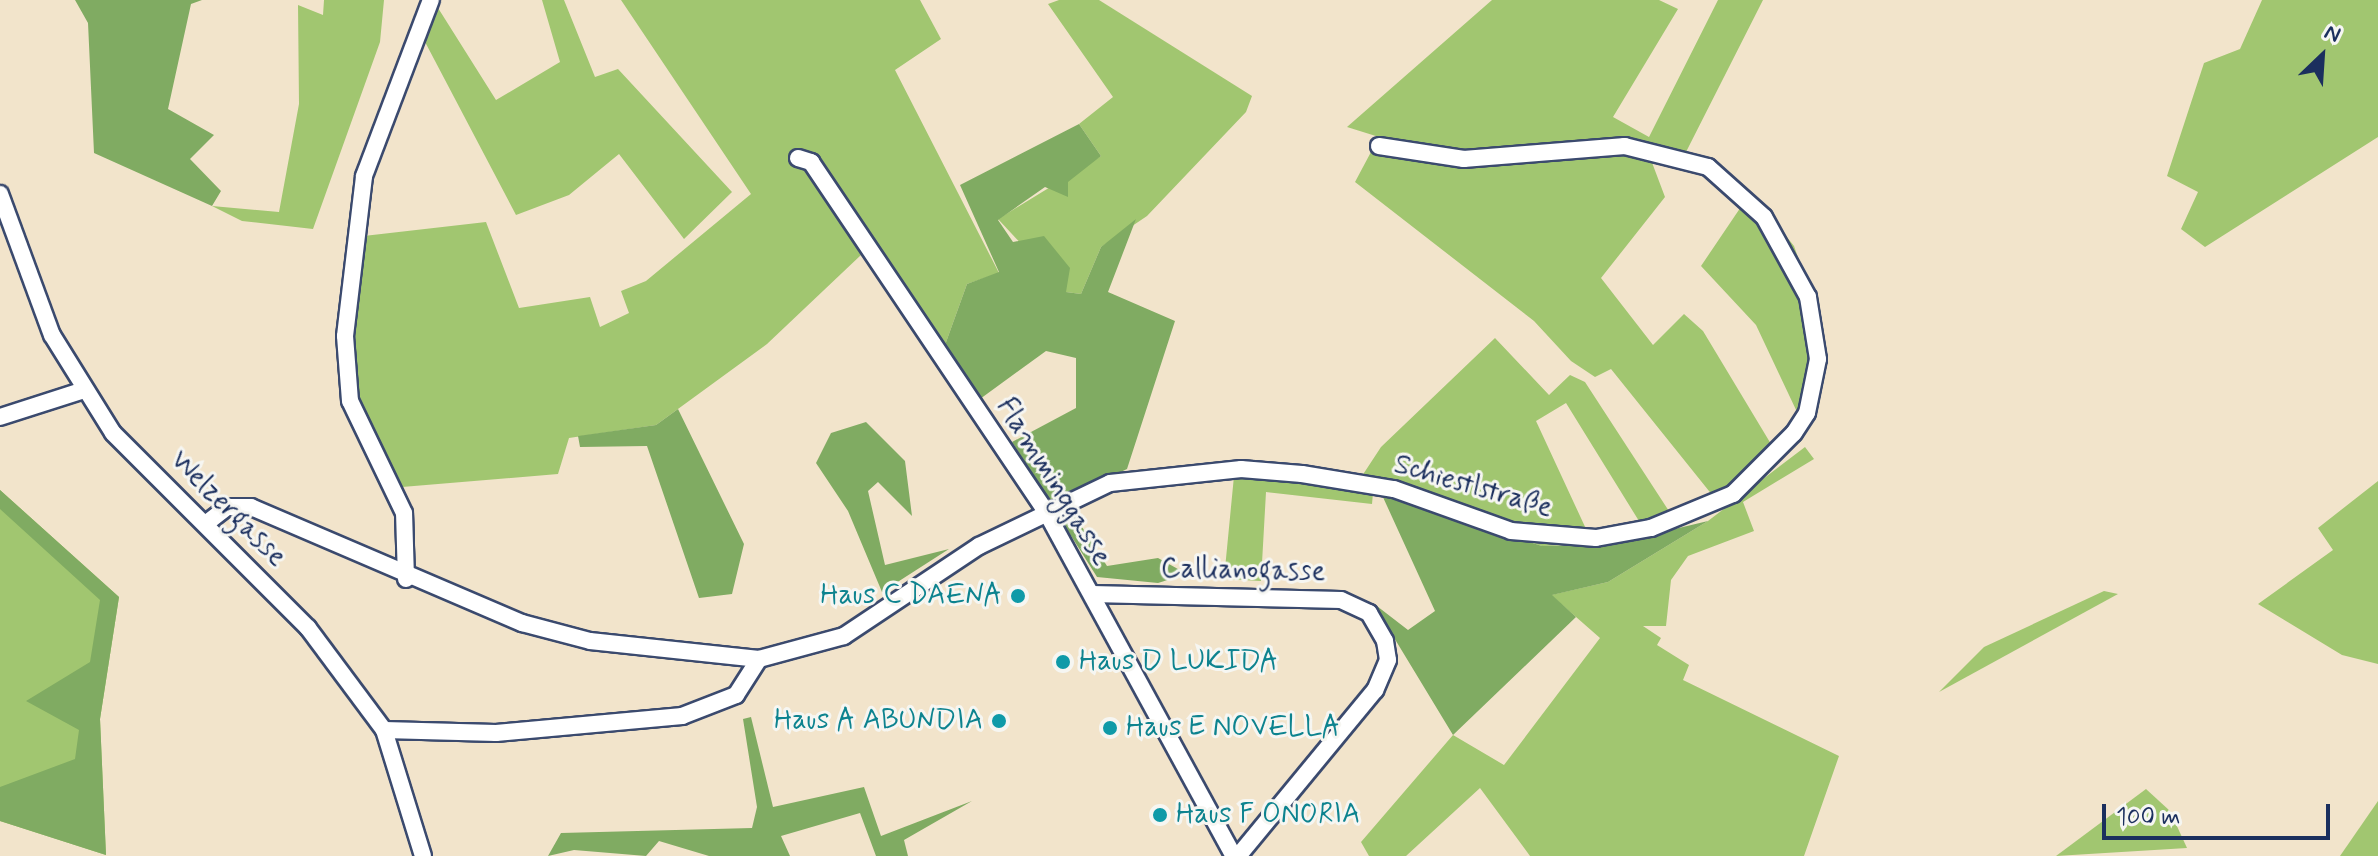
<!DOCTYPE html>
<html>
<head>
<meta charset="utf-8">
<style>
  body { margin:0 }
  #map { position:relative; width:2378px; height:856px; overflow:hidden; background:#f2e4cb; font-family:Mynerve,sans-serif }
  div>[style] { position:absolute }
  .green>* { inset:0; background:#a1c670 }
  .forest>* { inset:0; background:#80ab62 }
  .roads { filter:drop-shadow(2px 0 #3b4a6e) drop-shadow(-2px 0 #3b4a6e) drop-shadow(0 2px #3b4a6e) drop-shadow(0 -2px #3b4a6e) }
  .street>* { height:16px; margin:-8px; padding:0 8px; transform-origin:8px; border-radius:8px; background:#fff }
  .dots>* { width:22px; height:22px; translate:-50% -50%; box-sizing:border-box; border:4px solid #f6f6f2; border-radius:50% }
  span { translate:-50% -50%; white-space:nowrap; text-align:center; line-height:1.15; -webkit-text-stroke:6px #f6f6f2; paint-order:stroke }
  .street-label { font-size:28px; color:#1b2f5e }
  .culture-label { font-size:28px; color:#0d838f }
  .right { translate:-100% -50%; text-align:right }
  .left { translate:0 -50%; text-align:left }
  .north { position:absolute; left:2282px; top:16px; width:80px; height:80px; -webkit-text-stroke:6px #f6f6f2; paint-order:stroke; rotate:25deg; font-size:22px; font-weight:700; line-height:32px; text-align:center; color:#1b2f5e }
  .north::after { content:''; display:block; margin:auto; width:28px; height:36px; background:#1b2f5e; clip-path:polygon(50% 0,100% 100%,50% 72%,0 100%) }
  .scale { position:absolute; left:2102px; top:804px; width:228px; height:36px; box-sizing:border-box; border:4px solid #1b2f5e; border-top:0; padding-left:10px; font-size:24px; line-height:28px; white-space:nowrap; color:#1b2f5e; -webkit-text-stroke:6px #f6f6f2; paint-order:stroke }
</style>
</head>
<body>
<div id="map">
  <div class="green">
    <div style="clip-path:polygon(324px 0,384px 0,380px 42px,313px 229px,242px 221px,212px 206px,279px 212px,299px 104px,298px 5px,323px 15px)"></div>
    <div style="clip-path:polygon(433px 0,496px 100px,560px 62px,542px 0,564px 0,595px 77px,618px 69px,732px 192px,684px 239px,619px 154px,569px 195px,516px 215px,424px 40px)"></div>
    <div style="clip-path:polygon(621px 0,920px 0,941px 39px,895px 70px,999px 273px,967px 284px,945px 345px,840px 193px,827px 200px,861px 255px,767px 344px,656px 425px,569px 438px,558px 474px,402px 487px,355px 401px,349px 332px,355px 237px,486px 222px,519px 308px,590px 297px,600px 327px,629px 313px,621px 291px,646px 281px,751px 194px)"></div>
    <div style="clip-path:polygon(1059px 0,1099px 0,1252px 96px,1246px 112px,1147px 216px,1101px 247px,1081px 294px,1066px 292px,998px 219px,1101px 156px,1079px 124px,1113px 97px,1048px 4px)"></div>
    <div style="clip-path:polygon(1492px 0,1659px 0,1678px 9px,1613px 117px,1649px 137px,1718px 0,1763px 0,1686px 152px,1645px 144px,1665px 197px,1601px 278px,1653px 345px,1684px 314px,1703px 331px,1774px 449px,1713px 496px,1611px 369px,1595px 377px,1571px 361px,1534px 321px,1355px 182px,1379px 137px,1347px 127px)"></div>
    <div style="clip-path:polygon(2262px 0,2378px 0,2378px 137px,2205px 247px,2181px 229px,2198px 192px,2167px 176px,2204px 63px,2240px 49px)"></div>
    <div style="clip-path:polygon(1751px 192px,1794px 246px,1823px 328px,1820px 388px,1806px 431px,1756px 325px,1701px 266px)"></div>
    <div style="clip-path:polygon(1495px 338px,1549px 395px,1570px 375px,1585px 382px,1678px 525px,1647px 534px,1566px 403px,1536px 421px,1593px 544px,1542px 546px,1382px 495px,1362px 476px,1381px 447px)"></div>
    <div style="clip-path:polygon(1805px 447px,1814px 459px,1743px 502px,1754px 531px,1688px 556px,1671px 580px,1666px 626px,1643px 626px,1661px 638px,1657px 645px,1689px 665px,1683px 680px,1839px 756px,1804px 856px,1530px 856px,1480px 788px,1406px 856px,1369px 856px,1361px 842px,1453px 735px,1504px 765px,1600px 638px,1551px 595px,1608px 582px,1708px 521px)"></div>
    <div style="clip-path:polygon(1234px 476px,1304px 478px,1373px 493px,1372px 504px,1266px 492px,1261px 581px,1224px 579px)"></div>
    <div style="clip-path:polygon(2378px 481px,2378px 664px,2342px 655px,2258px 604px,2333px 550px,2318px 528px)"></div>
    <div style="clip-path:polygon(0 490px,119px 597px,100px 719px,106px 855px,0 821px)"></div>
    <div style="clip-path:polygon(2104px 591px,2118px 594px,1939px 692px,1984px 647px)"></div>
    <div style="clip-path:polygon(2146px 789px,2170px 811px,2187px 848px,2056px 856px)"></div>
    <div style="clip-path:polygon(2378px 801px,2378px 856px,2340px 856px)"></div>
  </div>
  <div class="forest">
    <div style="clip-path:polygon(75px 0,202px 0,191px 4px,168px 109px,214px 135px,190px 159px,221px 191px,212px 206px,94px 153px,88px 23px)"></div>
    <div style="clip-path:polygon(1079px 124px,1101px 156px,1068px 182px,1068px 197px,1045px 187px,998px 220px,1013px 242px,1044px 236px,1070px 268px,1066px 292px,1081px 294px,1101px 247px,1136px 219px,1108px 292px,1175px 321px,1127px 469px,1052px 504px,1012px 442px,1076px 408px,1076px 358px,1046px 351px,980px 399px,945px 345px,967px 284px,999px 272px,960px 185px)"></div>
    <div style="clip-path:polygon(678px 409px,744px 544px,732px 594px,699px 598px,647px 446px,580px 447px,578px 436px,656px 425px)"></div>
    <div style="clip-path:polygon(866px 422px,905px 461px,912px 516px,878px 482px,868px 491px,885px 565px,949px 549px,882px 592px,848px 511px,816px 463px,831px 433px)"></div>
    <div style="clip-path:polygon(0 490px,119px 597px,100px 719px,106px 855px,0 821px,0 787px,75px 759px,79px 730px,26px 701px,90px 662px,100px 600px,0 509px)"></div>
    <div style="clip-path:polygon(1382px 495px,1542px 546px,1612px 544px,1708px 521px,1608px 582px,1552px 595px,1576px 617px,1453px 735px,1373px 603px,1408px 630px,1435px 611px)"></div>
    <div style="clip-path:polygon(1075px 516px,1107px 566px,1158px 558px,1187px 574px,1158px 583px,1097px 577px,1063px 523px)"></div>
    <div style="clip-path:polygon(751px 717px,773px 807px,864px 787px,881px 836px,972px 801px,904px 840px,908px 856px,876px 856px,860px 813px,781px 836px,790px 856px,709px 856px,659px 841px,646px 856px,574px 850px,548px 856px,561px 833px,752px 828px,757px 807px,743px 719px)"></div>
  </div>
  <div class="roads">
    <div class="street">
      <div style="left:798px;top:158px;width:14px;rotate:17deg"></div>
      <div style="left:811px;top:162px;width:419px;rotate:56.1deg"></div>
      <div style="left:1045px;top:510px;width:394px;rotate:61.4deg"></div>
      <div style="left:0;top:194px;width:150px;rotate:69.8deg"></div>
      <div style="left:52px;top:335px;width:115px;rotate:58.1deg"></div>
      <div style="left:113px;top:433px;width:276px;rotate:45deg"></div>
      <div style="left:308px;top:628px;width:127px;rotate:53.3deg"></div>
      <div style="left:384px;top:730px;width:132px;rotate:72.8deg"></div>
      <div style="left:0;top:417px;width:88px;rotate:-17.8deg"></div>
      <div style="left:208px;top:522px;width:24px;rotate:-38deg"></div>
      <div style="left:227px;top:507px;width:24px"></div>
      <div style="left:251px;top:507px;width:295px;rotate:23.2deg"></div>
      <div style="left:522px;top:623px;width:70px;rotate:14.8deg"></div>
      <div style="left:590px;top:641px;width:170px;rotate:6.1deg"></div>
      <div style="left:759px;top:659px;width:88px;rotate:-15.1deg"></div>
      <div style="left:844px;top:636px;width:162px;rotate:-33.7deg"></div>
      <div style="left:979px;top:546px;width:145px;rotate:-25.7deg"></div>
      <div style="left:1110px;top:483px;width:132px;rotate:-6.1deg"></div>
      <div style="left:1241px;top:469px;width:61px;rotate:4.7deg"></div>
      <div style="left:1302px;top:474px;width:93px;rotate:9.3deg"></div>
      <div style="left:1394px;top:489px;width:124px;rotate:19.7deg"></div>
      <div style="left:1511px;top:531px;width:85px;rotate:4.7deg"></div>
      <div style="left:1596px;top:538px;width:56px;rotate:-10.3deg"></div>
      <div style="left:1651px;top:528px;width:89px;rotate:-22.5deg"></div>
      <div style="left:1733px;top:494px;width:86px;rotate:-45deg"></div>
      <div style="left:1794px;top:433px;width:24px;rotate:-57deg"></div>
      <div style="left:1807px;top:413px;width:55px;rotate:-78.5deg"></div>
      <div style="left:1818px;top:359px;width:63px;rotate:-99.2deg"></div>
      <div style="left:1808px;top:297px;width:91px;rotate:-118.8deg"></div>
      <div style="left:1764px;top:217px;width:75px;rotate:-138.2deg"></div>
      <div style="left:1708px;top:167px;width:86px;rotate:-165.8deg"></div>
      <div style="left:1625px;top:146px;width:162px;rotate:175.4deg"></div>
      <div style="left:1464px;top:159px;width:86px;rotate:-171.3deg"></div>
      <div style="left:406px;top:579px;width:66px;rotate:-91.7deg"></div>
      <div style="left:404px;top:513px;width:124px;rotate:-115.7deg"></div>
      <div style="left:350px;top:401px;width:65px;rotate:-94.4deg"></div>
      <div style="left:345px;top:336px;width:161px;rotate:-83.2deg"></div>
      <div style="left:364px;top:176px;width:188px;rotate:-69.2deg"></div>
      <div style="left:1092px;top:594px;width:249px;rotate:1.4deg"></div>
      <div style="left:1341px;top:600px;width:31px;rotate:25deg"></div>
      <div style="left:1369px;top:613px;width:32px;rotate:60deg"></div>
      <div style="left:1385px;top:641px;width:19px;rotate:81deg"></div>
      <div style="left:1388px;top:660px;width:33px;rotate:113deg"></div>
      <div style="left:1375px;top:690px;width:215px;rotate:129.5deg"></div>
      <div style="left:384px;top:730px;width:112px;rotate:1.5deg"></div>
      <div style="left:496px;top:733px;width:187px;rotate:-5.2deg"></div>
      <div style="left:682px;top:716px;width:58px;rotate:-21.3deg"></div>
      <div style="left:736px;top:695px;width:43px;rotate:-57.4deg"></div>
    </div>
  </div>
  <div class="dots">
    <div style="left:1018px;top:596px;background:#0f9aa8"></div>
    <div style="left:1063px;top:662px;background:#0f9aa8"></div>
    <div style="left:999px;top:721px;background:#0f9aa8"></div>
    <div style="left:1110px;top:728px;background:#0f9aa8"></div>
    <div style="left:1160px;top:815px;background:#0f9aa8"></div>
  </div>
  <div class="street-label">
    <span style="left:1053px;top:482px;rotate:58deg">Flamminggasse</span>
    <span style="left:1473px;top:487px;rotate:16deg">Schiestlstraße</span>
    <span style="left:228px;top:509px;rotate:45deg">Welzergasse</span>
    <span style="left:1243px;top:571px;rotate:1deg">Callianogasse</span>
  </div>
  <div class="culture-label">
    <span class="right" style="left:1002px;top:596px">Haus C DAENA</span>
    <span class="left" style="left:1079px;top:662px">Haus D LUKIDA</span>
    <span class="right" style="left:983px;top:721px">Haus A ABUNDIA</span>
    <span class="left" style="left:1126px;top:728px">Haus E NOVELLA</span>
    <span class="left" style="left:1176px;top:815px">Haus F ONORIA</span>
  </div>
  <div class="north">N</div>
  <div class="scale">100 m</div>
</div>
</body>
</html>
